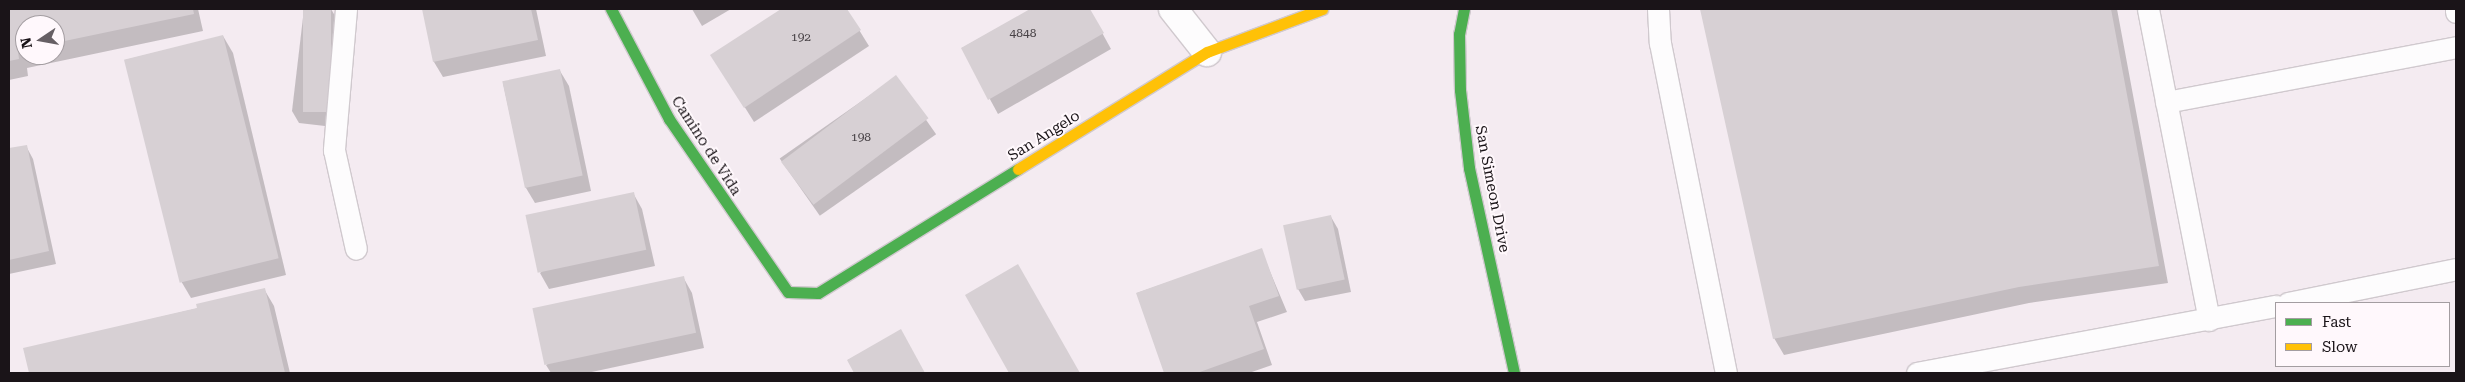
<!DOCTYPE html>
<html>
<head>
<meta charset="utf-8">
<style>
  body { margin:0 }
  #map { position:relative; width:2465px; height:382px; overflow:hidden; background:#f4ebf1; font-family:"Roboto Serif",serif }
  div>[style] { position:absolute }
  .shadow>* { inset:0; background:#0003; transform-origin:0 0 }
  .building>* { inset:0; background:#d7d0d4; transform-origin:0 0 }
  .roads { filter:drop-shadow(1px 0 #d0c9ce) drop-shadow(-1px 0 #d0c9ce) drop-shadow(0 1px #d0c9ce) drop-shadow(0 -1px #d0c9ce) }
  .lane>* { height:21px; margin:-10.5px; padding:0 10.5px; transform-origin:10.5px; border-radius:10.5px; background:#fdfcfd }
  .street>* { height:28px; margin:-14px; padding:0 14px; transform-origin:14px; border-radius:14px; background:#fdfcfd }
  .fast>* { height:11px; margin:-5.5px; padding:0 5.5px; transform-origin:5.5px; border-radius:5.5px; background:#4caf50 }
  .slow>* { height:11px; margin:-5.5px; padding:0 5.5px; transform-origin:5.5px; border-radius:5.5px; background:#ffc107 }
  span { translate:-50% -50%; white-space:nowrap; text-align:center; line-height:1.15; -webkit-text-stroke:4px #fff8fc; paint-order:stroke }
  .number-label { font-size:12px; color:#494347 }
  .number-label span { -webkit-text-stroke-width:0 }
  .street-label { font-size:15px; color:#1a1418 }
  .frame { position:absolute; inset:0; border:10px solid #1a1418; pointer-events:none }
  .legend { position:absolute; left:2275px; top:302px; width:175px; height:65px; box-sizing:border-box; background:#fff8fc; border:1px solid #a39da1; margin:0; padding:6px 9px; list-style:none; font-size:15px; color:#1a1418 }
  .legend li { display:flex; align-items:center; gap:10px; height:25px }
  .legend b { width:25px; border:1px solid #a39da1 }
  .north { position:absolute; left:15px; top:15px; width:50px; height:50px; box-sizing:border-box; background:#fff8fc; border:1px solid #a39da1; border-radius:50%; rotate:258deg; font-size:14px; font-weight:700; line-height:20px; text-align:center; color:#1a1418 }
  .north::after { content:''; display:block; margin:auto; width:18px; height:22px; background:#665f64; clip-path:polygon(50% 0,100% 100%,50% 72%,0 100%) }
</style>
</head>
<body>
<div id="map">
  <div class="shadow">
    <div style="clip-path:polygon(evenodd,9px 9px,198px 9px,203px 31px,27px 68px,28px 76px,9px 80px,9px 9px,25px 25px,55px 25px,55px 55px,25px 55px,25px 25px)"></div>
    <div style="clip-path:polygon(304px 9px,331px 9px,338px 21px,325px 126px,299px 123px,292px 111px)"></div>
    <div style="clip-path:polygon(423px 9px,536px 9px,546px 56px,443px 77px,434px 62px)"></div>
    <div style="clip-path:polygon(692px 9px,731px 9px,702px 26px)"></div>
    <div style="clip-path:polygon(784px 9px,846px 9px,869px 46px,754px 122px,712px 55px)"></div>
    <div style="clip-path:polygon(1032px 9px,1089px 9px,1111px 49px,998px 114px,962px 48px)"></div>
    <div style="clip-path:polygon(1701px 9px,2117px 9px,2168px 283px,2029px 303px,1784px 355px,1774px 338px)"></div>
    <div style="clip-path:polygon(223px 36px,233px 53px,286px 275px,191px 298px,181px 281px,125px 60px)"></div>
    <div style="clip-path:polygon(560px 71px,569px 86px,591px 191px,535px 203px,526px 188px,503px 83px)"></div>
    <div style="left:896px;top:77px;width:70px;height:142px;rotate:55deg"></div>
    <div style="clip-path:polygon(26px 146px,33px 159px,56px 264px,9px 274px,9px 150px)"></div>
    <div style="clip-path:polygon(633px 193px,642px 209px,655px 266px,549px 289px,540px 273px)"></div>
    <div style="clip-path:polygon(1331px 217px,1338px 229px,1351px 292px,1305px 301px,1298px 289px)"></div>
    <div style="clip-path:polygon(1261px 250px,1287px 312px,1257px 322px,1272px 365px,1249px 373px,1165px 373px,1137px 293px)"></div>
    <div style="clip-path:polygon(1018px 266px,1079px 373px,1010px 373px,967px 295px)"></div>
    <div style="clip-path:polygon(683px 277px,692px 293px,704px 348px,587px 373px,551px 373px,546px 365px)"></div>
    <div style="clip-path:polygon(264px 289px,274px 306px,290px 373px,30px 373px,24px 349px,199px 308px)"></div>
    <div style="clip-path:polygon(900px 331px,924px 373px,856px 373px,848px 360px)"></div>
  </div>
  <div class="building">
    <div style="clip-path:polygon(9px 9px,193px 9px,194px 14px,55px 43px,55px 25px,25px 25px,25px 50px,18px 51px,19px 59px,9px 61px)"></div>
    <div style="left:303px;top:9px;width:28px;height:103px"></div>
    <div style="clip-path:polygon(422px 9px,531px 9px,538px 40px,433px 62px)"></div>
    <div style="clip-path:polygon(781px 9px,847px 9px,861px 30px,744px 108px,710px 55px)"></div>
    <div style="clip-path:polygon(1030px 9px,1090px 9px,1104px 33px,988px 100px,961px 48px)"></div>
    <div style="clip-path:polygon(1700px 9px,2111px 9px,2159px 266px,2019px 287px,1773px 339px)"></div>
    <div style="left:223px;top:35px;width:230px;height:102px;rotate:76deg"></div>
    <div style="left:560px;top:69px;width:109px;height:59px;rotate:78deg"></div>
    <div style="left:896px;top:75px;width:54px;height:144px;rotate:53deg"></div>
    <div style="clip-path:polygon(27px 145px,49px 251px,9px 260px,9px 148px)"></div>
    <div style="left:634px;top:192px;width:59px;height:111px;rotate:78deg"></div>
    <div style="left:1331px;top:215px;width:66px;height:49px;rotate:78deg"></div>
    <div style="clip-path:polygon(1262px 248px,1279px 296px,1249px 306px,1264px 349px,1197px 373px,1164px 373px,1136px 293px)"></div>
    <div style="clip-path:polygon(1018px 264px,1080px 373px,1009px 373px,965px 295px)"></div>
    <div style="left:684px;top:276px;width:58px;height:155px;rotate:78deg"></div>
    <div style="clip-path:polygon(265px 288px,285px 373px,29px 373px,23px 348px,197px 308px,196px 304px)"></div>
    <div style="clip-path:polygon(901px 329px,925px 373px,854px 373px,847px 360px)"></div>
  </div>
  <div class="roads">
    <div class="lane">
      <div style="left:346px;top:9px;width:142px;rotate:94.9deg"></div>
      <div style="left:334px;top:150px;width:101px;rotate:77.5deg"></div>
      <div style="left:1658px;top:9px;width:34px;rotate:87deg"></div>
      <div style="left:1660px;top:43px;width:337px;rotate:78.7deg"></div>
      <div style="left:2148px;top:9px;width:317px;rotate:78.9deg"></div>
      <div style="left:2456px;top:9px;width:3px;rotate:90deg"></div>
      <div style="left:2166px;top:102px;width:295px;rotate:-10.7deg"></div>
      <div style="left:2288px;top:303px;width:171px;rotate:-11.4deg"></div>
      <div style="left:1917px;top:373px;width:365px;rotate:-10.6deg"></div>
    </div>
    <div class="street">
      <div style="left:1173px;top:9px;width:55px;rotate:51.7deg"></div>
    </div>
    <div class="fast">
      <div style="left:611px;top:9px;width:124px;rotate:62.2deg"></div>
      <div style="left:669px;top:119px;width:210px;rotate:55.5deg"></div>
      <div style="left:788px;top:292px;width:30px;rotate:2deg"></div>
      <div style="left:818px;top:293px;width:235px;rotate:-31.8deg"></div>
      <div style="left:1464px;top:9px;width:25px;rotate:101deg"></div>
      <div style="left:1459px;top:34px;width:56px;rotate:89deg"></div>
      <div style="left:1460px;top:90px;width:79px;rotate:83.4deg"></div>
      <div style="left:1469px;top:168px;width:210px;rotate:77.6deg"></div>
    </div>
    <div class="slow">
      <div style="left:1018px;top:169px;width:222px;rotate:-31.8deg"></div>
      <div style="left:1207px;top:52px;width:123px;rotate:-20.5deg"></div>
    </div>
  </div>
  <div class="number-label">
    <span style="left:1023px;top:34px">4848</span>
    <span style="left:801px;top:38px">192</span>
    <span style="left:861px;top:138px">198</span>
  </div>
  <div class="street-label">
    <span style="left:1044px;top:136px;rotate:-32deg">San Angelo</span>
    <span style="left:706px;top:146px;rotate:57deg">Camino de Vida</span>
    <span style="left:1492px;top:189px;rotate:79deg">San Simeon Drive</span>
  </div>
  <div class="frame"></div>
  <ul class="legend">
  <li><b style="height:6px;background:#4caf50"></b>Fast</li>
  <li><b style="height:6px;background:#ffc107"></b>Slow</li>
  </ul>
  <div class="north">N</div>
</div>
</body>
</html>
